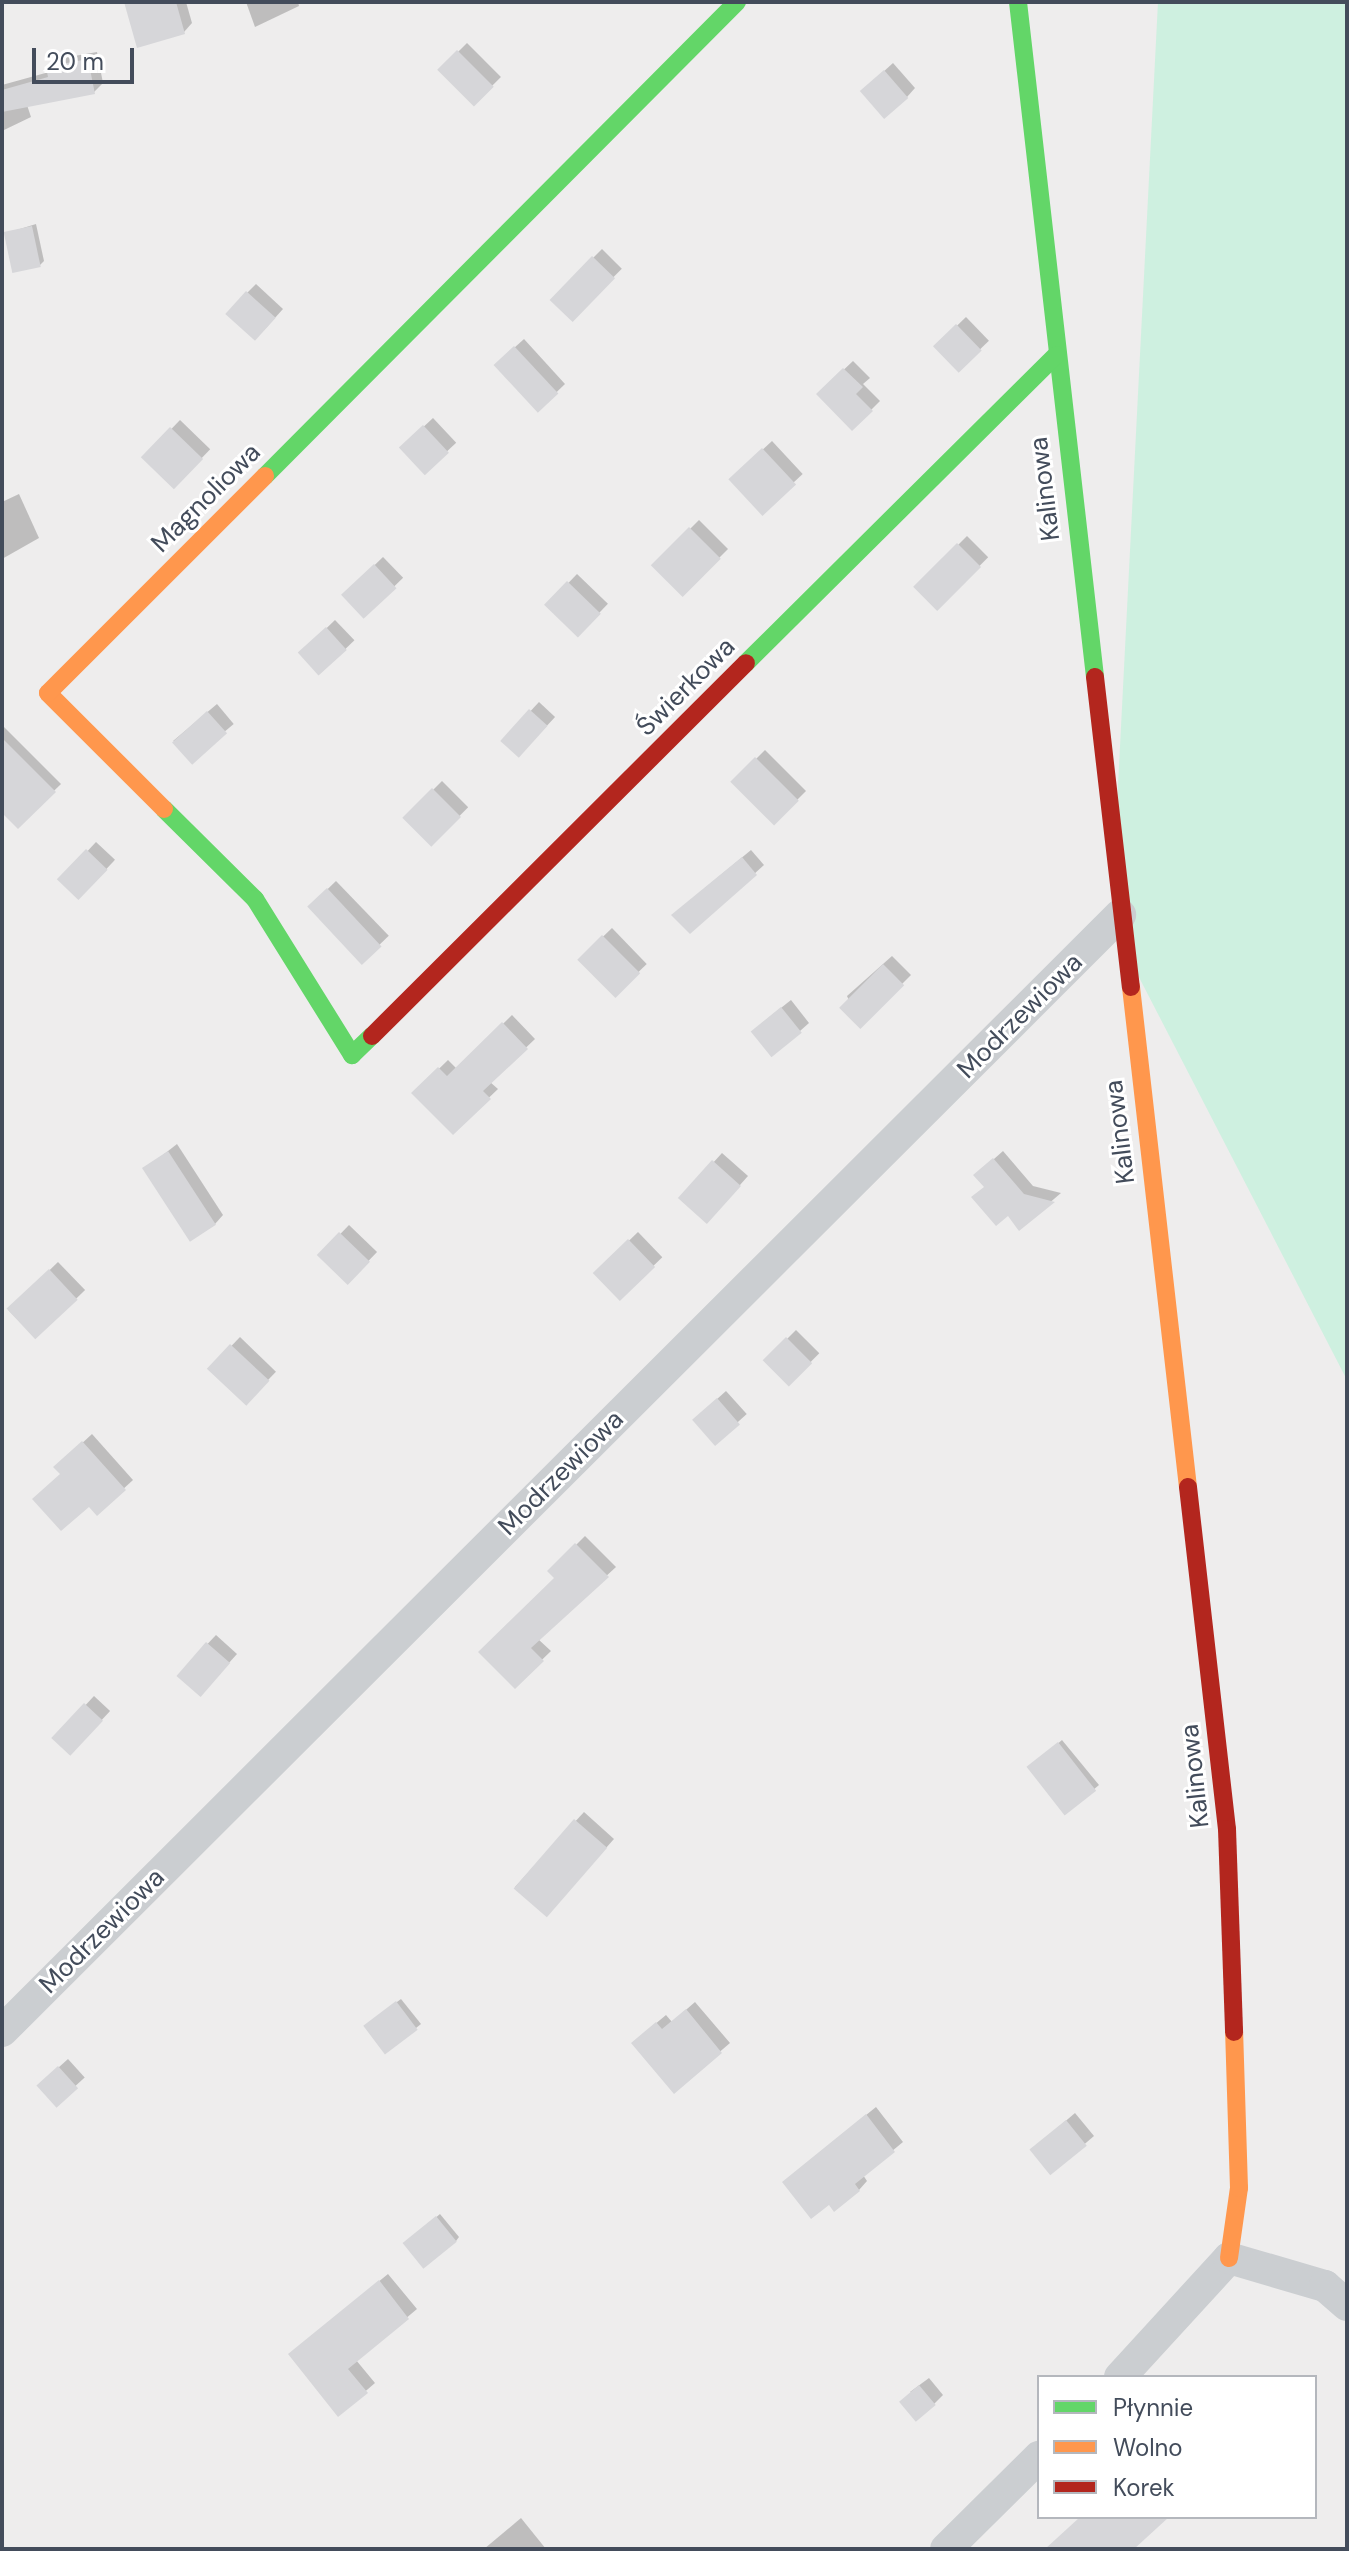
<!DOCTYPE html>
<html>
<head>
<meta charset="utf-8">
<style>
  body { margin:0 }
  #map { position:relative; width:1349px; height:2551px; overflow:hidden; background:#eeeded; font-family:"DM Sans",sans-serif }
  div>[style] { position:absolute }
  .green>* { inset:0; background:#cef0e0 }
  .shadow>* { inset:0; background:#0003; transform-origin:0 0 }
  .building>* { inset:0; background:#d6d6d9; transform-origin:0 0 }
  .street>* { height:32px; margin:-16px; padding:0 16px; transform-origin:16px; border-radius:16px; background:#cbced1 }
  .fast>* { height:18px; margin:-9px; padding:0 9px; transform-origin:9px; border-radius:9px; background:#63d668 }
  .slow>* { height:18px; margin:-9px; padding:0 9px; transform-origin:9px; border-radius:9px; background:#ff974d }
  .jam>* { height:18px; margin:-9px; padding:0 9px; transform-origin:9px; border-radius:9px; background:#b3261e }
  span { translate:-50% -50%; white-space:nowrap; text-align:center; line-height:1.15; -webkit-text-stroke:6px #fff; paint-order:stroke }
  .street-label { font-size:26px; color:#434c5b }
  .frame { position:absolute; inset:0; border:4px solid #434c5b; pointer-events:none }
  .legend { position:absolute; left:1037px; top:2375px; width:280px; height:144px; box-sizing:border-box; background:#fff; border:2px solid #b4b7bd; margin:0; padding:10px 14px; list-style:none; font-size:24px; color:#434c5b }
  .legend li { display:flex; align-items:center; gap:16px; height:40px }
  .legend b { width:40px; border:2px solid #b4b7bd }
  .scale { position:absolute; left:32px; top:48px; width:102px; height:36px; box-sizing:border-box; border:4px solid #434c5b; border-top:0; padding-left:10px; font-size:24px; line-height:28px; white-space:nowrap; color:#434c5b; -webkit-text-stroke:6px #fff; paint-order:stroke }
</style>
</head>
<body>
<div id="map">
  <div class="green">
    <div style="clip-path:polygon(1158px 2px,1347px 2px,1347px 1380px,1111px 923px)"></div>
  </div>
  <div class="shadow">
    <div style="clip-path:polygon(131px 2px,186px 2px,192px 23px,184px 32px)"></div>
    <div style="clip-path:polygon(246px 2px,298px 2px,299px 6px,255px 27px)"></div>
    <div style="left:467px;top:43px;width:48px;height:38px;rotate:45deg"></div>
    <div style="clip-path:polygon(97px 52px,103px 83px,94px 92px,27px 105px,31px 117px,2px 131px,2px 85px,49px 72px,57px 59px)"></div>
    <div style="clip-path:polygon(893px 63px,915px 88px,907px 97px,871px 83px)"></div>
    <div style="clip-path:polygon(36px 224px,44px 261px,40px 265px,7px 233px)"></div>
    <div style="left:602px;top:249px;width:28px;height:71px;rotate:45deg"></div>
    <div style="clip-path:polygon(256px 284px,283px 309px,264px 330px,247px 293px)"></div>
    <div style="left:966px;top:317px;width:33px;height:42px;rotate:46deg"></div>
    <div style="clip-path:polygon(524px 339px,565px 384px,537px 411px,504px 357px)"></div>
    <div style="clip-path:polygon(853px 361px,870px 378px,863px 384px,880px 401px,852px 429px,818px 394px)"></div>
    <div style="left:433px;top:418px;width:34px;height:42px;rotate:47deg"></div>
    <div style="left:180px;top:420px;width:42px;height:52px;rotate:44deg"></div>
    <div style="left:772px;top:441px;width:45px;height:56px;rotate:47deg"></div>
    <div style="clip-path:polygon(19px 494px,39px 538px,2px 559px,2px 502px)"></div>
    <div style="left:699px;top:520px;width:41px;height:64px;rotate:45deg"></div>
    <div style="left:967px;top:536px;width:30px;height:71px;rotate:45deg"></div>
    <div style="left:383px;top:557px;width:29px;height:54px;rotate:46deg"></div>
    <div style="left:577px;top:574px;width:43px;height:44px;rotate:44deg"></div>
    <div style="left:335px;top:620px;width:28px;height:48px;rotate:46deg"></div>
    <div style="left:539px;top:702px;width:22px;height:52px;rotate:43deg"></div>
    <div style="left:217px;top:704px;width:26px;height:57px;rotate:50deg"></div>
    <div style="clip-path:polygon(2px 725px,61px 784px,18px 826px,2px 810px)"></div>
    <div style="left:765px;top:750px;width:58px;height:45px;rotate:45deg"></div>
    <div style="left:442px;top:781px;width:37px;height:53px;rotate:45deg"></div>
    <div style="left:96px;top:842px;width:26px;height:53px;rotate:43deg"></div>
    <div style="clip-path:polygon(751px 850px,764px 865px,690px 932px,682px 907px)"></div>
    <div style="left:336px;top:881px;width:76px;height:36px;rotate:46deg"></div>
    <div style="left:612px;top:928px;width:50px;height:45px;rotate:46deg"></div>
    <div style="clip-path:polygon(892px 956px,911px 975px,860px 1026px,847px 996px)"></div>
    <div style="clip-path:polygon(791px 1000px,809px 1023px,800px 1031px,762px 1023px)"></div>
    <div style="clip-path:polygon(512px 1015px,535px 1039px,490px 1082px,498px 1089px,453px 1132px,414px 1093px,448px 1060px,457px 1069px)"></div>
    <div style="clip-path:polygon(177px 1144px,223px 1215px,215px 1224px,145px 1169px)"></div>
    <div style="clip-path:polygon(1003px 1151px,1033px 1186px,1061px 1193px,1020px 1228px,986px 1186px,985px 1167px)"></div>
    <div style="clip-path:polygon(722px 1153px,748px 1176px,715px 1213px,681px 1198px)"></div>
    <div style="left:349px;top:1225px;width:39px;height:42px;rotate:44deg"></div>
    <div style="left:638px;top:1232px;width:35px;height:59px;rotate:46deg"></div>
    <div style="left:58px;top:1262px;width:39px;height:69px;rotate:46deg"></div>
    <div style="left:796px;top:1330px;width:33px;height:42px;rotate:45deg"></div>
    <div style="left:240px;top:1337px;width:50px;height:44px;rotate:44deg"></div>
    <div style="left:726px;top:1391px;width:31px;height:42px;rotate:48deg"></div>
    <div style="clip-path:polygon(92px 1434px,133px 1480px,97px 1513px,62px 1474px,65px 1459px)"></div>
    <div style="clip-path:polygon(585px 1536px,616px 1567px,538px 1639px,551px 1651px,515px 1686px,557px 1578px,550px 1571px)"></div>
    <div style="clip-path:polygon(216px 1635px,237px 1654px,209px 1685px,179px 1674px)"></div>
    <div style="left:94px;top:1696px;width:22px;height:58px;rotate:43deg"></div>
    <div style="clip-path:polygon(1062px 1740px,1099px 1785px,1067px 1812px,1034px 1764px)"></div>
    <div style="clip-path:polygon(584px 1812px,614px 1839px,554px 1906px,515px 1887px)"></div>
    <div style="clip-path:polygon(401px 1999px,421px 2024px,386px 2052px,370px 2022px)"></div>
    <div style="clip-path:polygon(695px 2002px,730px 2043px,674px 2091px,642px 2035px,666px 2015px,672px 2022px)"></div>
    <div style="left:68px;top:2059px;width:25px;height:39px;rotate:48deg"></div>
    <div style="clip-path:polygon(876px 2107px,903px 2142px,863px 2175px,867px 2181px,859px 2190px,793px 2174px)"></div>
    <div style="clip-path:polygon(1075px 2113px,1094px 2136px,1052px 2172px,1041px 2142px)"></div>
    <div style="clip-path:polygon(440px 2214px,459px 2237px,456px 2241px,409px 2240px)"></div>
    <div style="clip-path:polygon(388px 2274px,417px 2309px,356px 2360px,375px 2383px,339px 2414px,299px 2346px)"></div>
    <div style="clip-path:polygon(929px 2378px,943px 2395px,934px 2404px,910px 2392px)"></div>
    <div style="clip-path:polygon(521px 2518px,546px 2549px,484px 2549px)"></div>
  </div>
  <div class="building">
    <div style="clip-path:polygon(124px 2px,176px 2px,185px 34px,137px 48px)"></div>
    <div style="left:457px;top:50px;width:52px;height:28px;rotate:45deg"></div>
    <div style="clip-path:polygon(88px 59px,95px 94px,2px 112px,2px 90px,48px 77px,46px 67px)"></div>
    <div style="left:884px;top:70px;width:37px;height:32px;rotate:49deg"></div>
    <div style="left:32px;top:226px;width:42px;height:29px;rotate:78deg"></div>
    <div style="left:592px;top:256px;width:32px;height:61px;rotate:44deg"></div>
    <div style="left:246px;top:291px;width:40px;height:31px;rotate:42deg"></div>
    <div style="left:956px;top:324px;width:37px;height:32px;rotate:46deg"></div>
    <div style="left:514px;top:346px;width:65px;height:28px;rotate:47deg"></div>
    <div style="clip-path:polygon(843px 368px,863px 387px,856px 394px,873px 411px,852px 431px,816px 394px)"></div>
    <div style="left:423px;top:425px;width:38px;height:33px;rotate:47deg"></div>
    <div style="left:170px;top:427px;width:46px;height:42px;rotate:44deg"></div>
    <div style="left:762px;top:448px;width:50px;height:46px;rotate:47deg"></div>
    <div style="left:689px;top:527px;width:45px;height:54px;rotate:45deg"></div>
    <div style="left:957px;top:543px;width:34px;height:62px;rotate:45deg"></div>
    <div style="left:374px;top:564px;width:33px;height:45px;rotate:47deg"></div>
    <div style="left:567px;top:581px;width:47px;height:33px;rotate:44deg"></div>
    <div style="left:326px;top:627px;width:31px;height:38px;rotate:48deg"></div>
    <div style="left:529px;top:709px;width:25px;height:43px;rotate:42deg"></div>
    <div style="left:207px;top:711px;width:30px;height:47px;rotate:48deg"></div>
    <div style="clip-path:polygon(2px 738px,56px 792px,18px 829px,2px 813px)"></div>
    <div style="left:755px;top:757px;width:62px;height:35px;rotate:45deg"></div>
    <div style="left:432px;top:788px;width:41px;height:42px;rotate:45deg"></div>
    <div style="left:86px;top:849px;width:30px;height:42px;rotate:44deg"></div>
    <div style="clip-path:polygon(742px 857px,757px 875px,690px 934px,671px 915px)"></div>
    <div style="left:327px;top:888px;width:80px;height:27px;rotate:47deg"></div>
    <div style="left:602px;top:935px;width:54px;height:35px;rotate:45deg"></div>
    <div style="left:883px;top:964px;width:30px;height:62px;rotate:45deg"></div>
    <div style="left:781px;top:1007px;width:33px;height:39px;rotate:51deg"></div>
    <div style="clip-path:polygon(502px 1022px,528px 1049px,483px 1091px,491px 1099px,453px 1135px,411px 1093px,438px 1067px,447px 1076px)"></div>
    <div style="left:168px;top:1151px;width:88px;height:31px;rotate:57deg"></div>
    <div style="clip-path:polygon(993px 1158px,1024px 1194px,1055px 1202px,1019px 1231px,1008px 1216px,996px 1226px,971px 1197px,984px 1187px,973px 1175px)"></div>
    <div style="left:712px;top:1160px;width:39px;height:51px;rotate:42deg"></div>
    <div style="left:339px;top:1232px;width:43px;height:32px;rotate:44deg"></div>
    <div style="left:628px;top:1239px;width:39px;height:49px;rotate:46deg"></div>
    <div style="left:49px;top:1269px;width:42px;height:58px;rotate:47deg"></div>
    <div style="left:786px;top:1337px;width:37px;height:33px;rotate:45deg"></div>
    <div style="left:230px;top:1344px;width:54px;height:34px;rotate:43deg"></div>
    <div style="left:717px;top:1398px;width:35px;height:33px;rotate:49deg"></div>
    <div style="clip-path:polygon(82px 1441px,126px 1490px,97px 1516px,89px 1507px,61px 1531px,32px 1499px,60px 1474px,53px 1467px)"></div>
    <div style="clip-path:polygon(575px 1543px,609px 1577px,531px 1648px,544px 1661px,515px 1689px,478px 1652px,554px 1578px,547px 1571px)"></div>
    <div style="left:206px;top:1642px;width:32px;height:45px;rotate:41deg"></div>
    <div style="left:84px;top:1703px;width:26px;height:48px;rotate:43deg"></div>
    <div style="left:1058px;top:1742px;width:62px;height:40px;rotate:52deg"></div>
    <div style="left:574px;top:1819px;width:44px;height:92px;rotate:41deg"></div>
    <div style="left:396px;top:2001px;width:36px;height:41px;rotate:53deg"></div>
    <div style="clip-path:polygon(686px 2009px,722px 2053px,674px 2094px,631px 2043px,656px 2022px,662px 2029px)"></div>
    <div style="left:58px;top:2066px;width:30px;height:29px;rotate:48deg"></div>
    <div style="clip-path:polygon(866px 2114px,895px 2152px,855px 2184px,860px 2191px,834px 2212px,829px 2205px,811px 2219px,782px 2182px)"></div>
    <div style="left:1066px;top:2120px;width:33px;height:47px;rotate:51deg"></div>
    <div style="left:436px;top:2216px;width:33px;height:43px;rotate:51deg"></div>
    <div style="clip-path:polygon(379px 2280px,409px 2319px,348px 2369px,368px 2393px,338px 2417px,288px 2354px)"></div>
    <div style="left:919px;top:2385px;width:26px;height:26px;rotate:50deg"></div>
    <div style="clip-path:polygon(1080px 2517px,1169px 2517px,1134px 2549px,1045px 2549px)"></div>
  </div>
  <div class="street">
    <div style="left:2px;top:2031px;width:1580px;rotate:-44.95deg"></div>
    <div style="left:1120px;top:2377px;width:161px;rotate:-47.5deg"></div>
    <div style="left:1229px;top:2258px;width:100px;rotate:16.3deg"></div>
    <div style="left:1325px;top:2286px;width:29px;rotate:41deg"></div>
    <div style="left:946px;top:2549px;width:131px;rotate:-44.7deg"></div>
  </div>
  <div class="fast">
    <div style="left:1018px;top:2px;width:679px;rotate:83.49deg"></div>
    <div style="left:265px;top:476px;width:669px;rotate:-45.12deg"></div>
    <div style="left:746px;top:663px;width:437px;rotate:-44.8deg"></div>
    <div style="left:164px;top:809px;width:128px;rotate:44.7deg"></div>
    <div style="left:255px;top:899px;width:184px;rotate:58.1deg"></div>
    <div style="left:352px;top:1055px;width:28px;rotate:-44deg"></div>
  </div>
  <div class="slow">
    <div style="left:164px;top:809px;width:164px;rotate:-135deg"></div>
    <div style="left:48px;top:693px;width:307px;rotate:-45deg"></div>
    <div style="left:1131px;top:987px;width:503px;rotate:83.5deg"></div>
    <div style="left:1229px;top:2258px;width:71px;rotate:-81.9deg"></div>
    <div style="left:1239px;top:2188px;width:156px;rotate:-91.8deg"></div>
  </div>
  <div class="jam">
    <div style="left:1095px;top:677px;width:312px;rotate:83.4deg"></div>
    <div style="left:372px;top:1036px;width:528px;rotate:-44.92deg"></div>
    <div style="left:1188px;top:1487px;width:344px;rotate:83.5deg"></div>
    <div style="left:1227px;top:1829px;width:203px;rotate:88deg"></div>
  </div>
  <div class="street-label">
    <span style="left:1045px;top:489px;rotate:-97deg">Kalinowa</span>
    <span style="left:206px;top:498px;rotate:-45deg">Magnoliowa</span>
    <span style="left:686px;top:687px;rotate:-45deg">Świerkowa</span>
    <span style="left:1020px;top:1016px;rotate:-45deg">Modrzewiowa</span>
    <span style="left:1120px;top:1132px;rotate:-97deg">Kalinowa</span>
    <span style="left:561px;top:1473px;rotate:-45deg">Modrzewiowa</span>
    <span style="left:1195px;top:1776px;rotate:-96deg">Kalinowa</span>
    <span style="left:102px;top:1931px;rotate:-45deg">Modrzewiowa</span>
  </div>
  <div class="frame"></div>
  <ul class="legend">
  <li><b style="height:10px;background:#63d668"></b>Płynnie</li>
  <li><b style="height:10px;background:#ff974d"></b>Wolno</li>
  <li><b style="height:10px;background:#b3261e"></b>Korek</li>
  </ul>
  <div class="scale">20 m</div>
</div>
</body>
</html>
